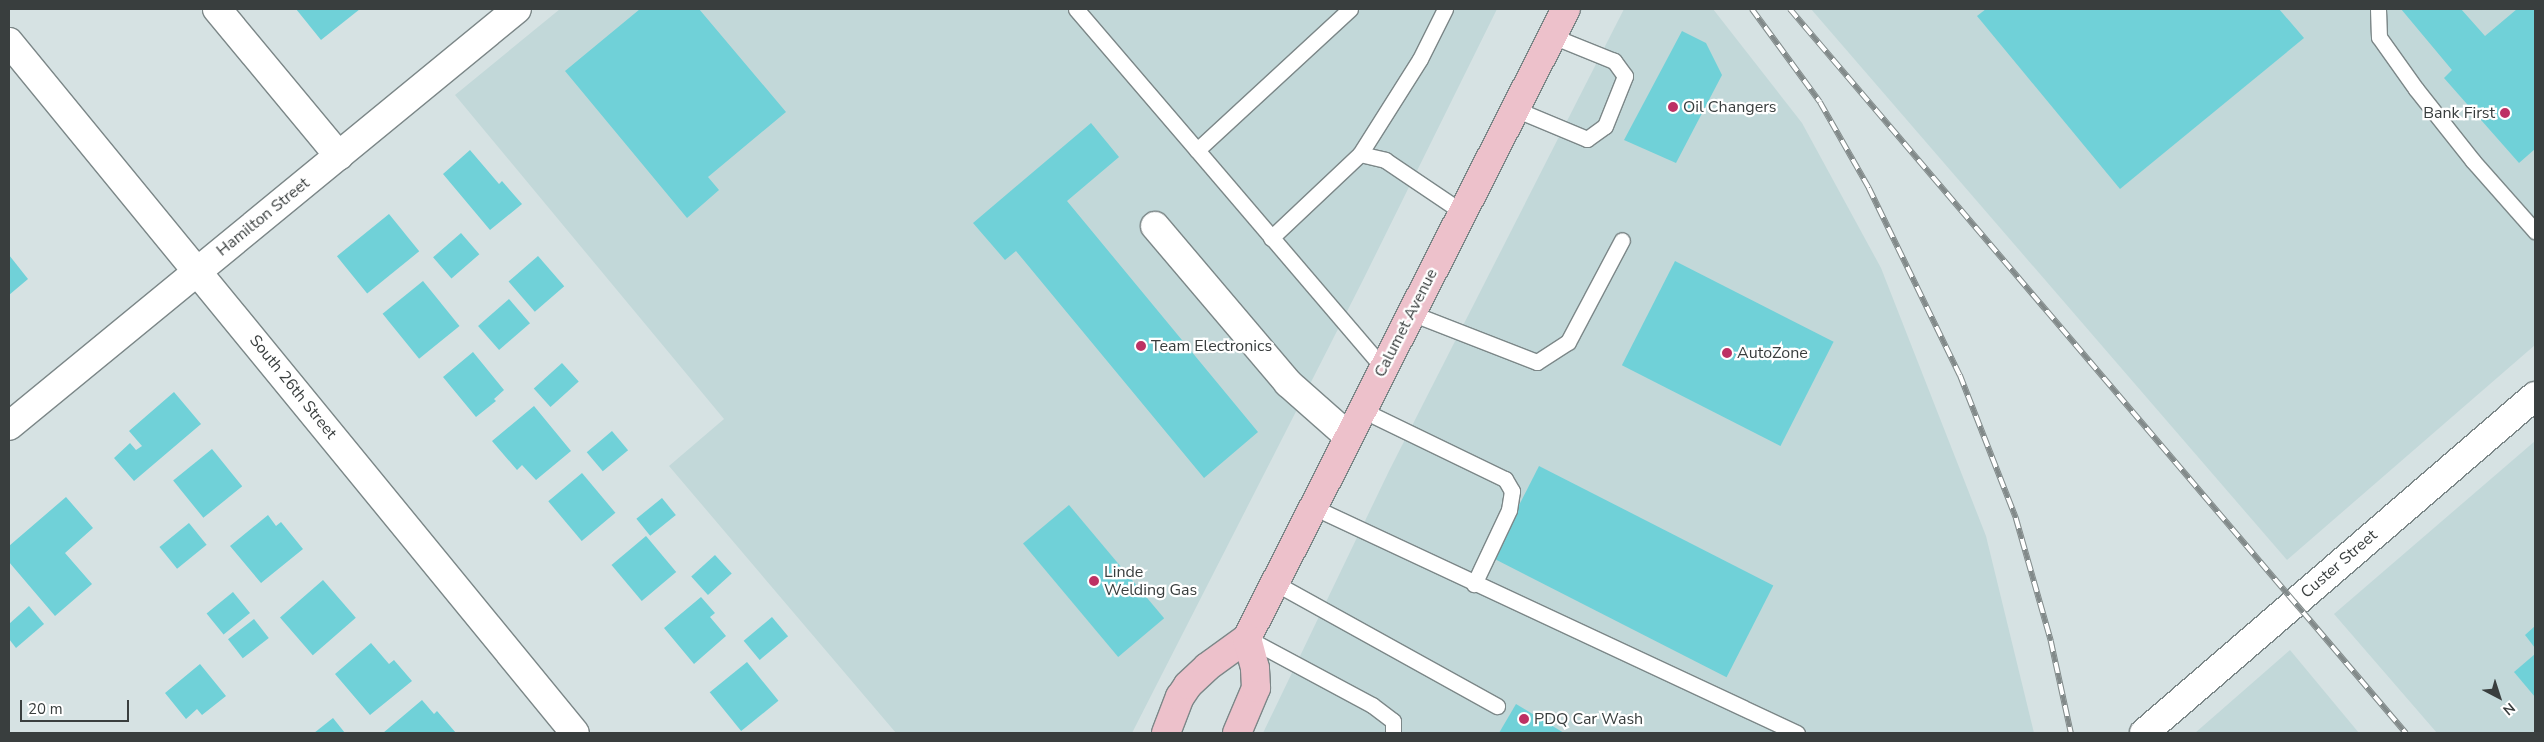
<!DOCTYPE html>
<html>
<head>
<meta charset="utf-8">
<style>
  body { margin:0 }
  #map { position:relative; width:2544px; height:742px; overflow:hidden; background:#d6e2e3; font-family:"Nunito Sans",sans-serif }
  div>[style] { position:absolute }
  .built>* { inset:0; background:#c2d8d9 }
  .building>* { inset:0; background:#70d1d8; transform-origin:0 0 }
  .roads { filter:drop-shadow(1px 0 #7c8788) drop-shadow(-1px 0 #7c8788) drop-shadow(0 1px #7c8788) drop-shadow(0 -1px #7c8788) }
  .service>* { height:15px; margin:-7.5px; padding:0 7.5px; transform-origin:7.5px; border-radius:7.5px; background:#fff }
  .minor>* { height:28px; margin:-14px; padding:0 14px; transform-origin:14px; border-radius:14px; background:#fff }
  .tertiary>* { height:28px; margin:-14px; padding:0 14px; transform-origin:14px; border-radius:14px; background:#fff }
  .primary>* { height:28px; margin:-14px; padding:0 14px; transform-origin:14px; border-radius:14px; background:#edc1cb }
  .rail>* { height:5.5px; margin-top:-2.75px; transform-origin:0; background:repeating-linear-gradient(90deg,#fff 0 11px,#828a8a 0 22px); box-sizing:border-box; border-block:1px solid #828a8a }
  .dots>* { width:14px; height:14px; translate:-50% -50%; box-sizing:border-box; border:2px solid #fff; border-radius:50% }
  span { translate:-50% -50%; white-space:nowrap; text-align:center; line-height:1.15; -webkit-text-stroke:4.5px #fff; paint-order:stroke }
  .poi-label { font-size:16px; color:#393e3e }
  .left { translate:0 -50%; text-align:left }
  .right { translate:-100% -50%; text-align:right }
  .street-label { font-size:16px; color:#393e3e }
  .frame { position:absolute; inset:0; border:10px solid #393e3e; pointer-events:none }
  .north { position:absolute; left:2474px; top:672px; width:50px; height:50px; -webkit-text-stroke:4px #fff; paint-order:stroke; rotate:140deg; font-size:14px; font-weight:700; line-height:20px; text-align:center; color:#393e3e }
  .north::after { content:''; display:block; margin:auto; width:18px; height:22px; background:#393e3e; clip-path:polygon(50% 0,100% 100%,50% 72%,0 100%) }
  .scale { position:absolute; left:20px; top:700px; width:109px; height:22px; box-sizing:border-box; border:2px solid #393e3e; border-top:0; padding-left:6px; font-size:15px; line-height:18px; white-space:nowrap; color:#393e3e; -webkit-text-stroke:4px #fff; paint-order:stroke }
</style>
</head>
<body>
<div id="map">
  <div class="built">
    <div style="clip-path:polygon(560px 9px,1497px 9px,1363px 280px,1132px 733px,896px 733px,669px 466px,724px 419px,455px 95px)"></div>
    <div style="clip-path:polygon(1624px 9px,1713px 9px,1802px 123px,1881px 268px,1986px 536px,2034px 733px,1263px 733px,1389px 471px)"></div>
    <div style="clip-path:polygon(1811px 9px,2535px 9px,2535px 345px,2287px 560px)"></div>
    <div style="clip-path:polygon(2535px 441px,2535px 733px,2437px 733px,2334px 614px)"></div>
    <div style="clip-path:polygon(2290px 650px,2359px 733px,2195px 733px)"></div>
  </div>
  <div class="building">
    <div style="clip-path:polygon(296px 9px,360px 9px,321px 40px)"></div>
    <div style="clip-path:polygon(640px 9px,699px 9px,786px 112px,708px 177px,719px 190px,687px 218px,565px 71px)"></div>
    <div style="clip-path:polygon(1986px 9px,2279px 9px,2304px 38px,2120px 189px,1977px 16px)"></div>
    <div style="clip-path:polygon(2401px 9px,2461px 9px,2485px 36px,2517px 9px,2535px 9px,2535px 149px,2519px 163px,2444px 78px,2452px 70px)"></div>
    <div style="clip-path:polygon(1682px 31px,1706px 43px,1722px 75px,1676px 163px,1624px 140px)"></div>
    <div style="clip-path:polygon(1091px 123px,1119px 157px,1067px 201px,1258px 432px,1204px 478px,1016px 251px,1005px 260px,973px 223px)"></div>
    <div style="clip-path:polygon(470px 150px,499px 184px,502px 181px,522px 204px,490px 230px,443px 174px)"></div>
    <div style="left:389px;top:214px;width:48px;height:67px;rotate:51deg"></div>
    <div style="left:461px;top:233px;width:28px;height:37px;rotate:49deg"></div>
    <div style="clip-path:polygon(9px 255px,28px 279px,9px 295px)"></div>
    <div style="left:538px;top:256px;width:40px;height:39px;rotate:49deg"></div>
    <div style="left:1675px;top:261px;width:178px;height:117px;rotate:27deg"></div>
    <div style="left:423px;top:281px;width:58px;height:52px;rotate:51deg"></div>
    <div style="left:509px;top:299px;width:32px;height:41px;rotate:49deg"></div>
    <div style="clip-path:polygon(473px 352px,504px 390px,494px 399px,496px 401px,476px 417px,443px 377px)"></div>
    <div style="left:562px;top:363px;width:25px;height:38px;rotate:48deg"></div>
    <div style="clip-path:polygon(174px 392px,201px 424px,134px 481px,114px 458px,130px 443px,136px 450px,142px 446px,129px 431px)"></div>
    <div style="clip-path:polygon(534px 406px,571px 451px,536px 480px,522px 465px,517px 470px,492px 441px)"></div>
    <div style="left:612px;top:431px;width:25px;height:33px;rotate:50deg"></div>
    <div style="left:212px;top:449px;width:48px;height:50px;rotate:51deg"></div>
    <div style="left:1539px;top:466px;width:263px;height:103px;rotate:27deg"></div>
    <div style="left:582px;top:473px;width:52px;height:44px;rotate:50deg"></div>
    <div style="clip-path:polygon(66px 497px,93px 528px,65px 553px,92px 584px,55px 616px,9px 562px,9px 546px)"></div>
    <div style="left:662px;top:498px;width:22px;height:33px;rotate:51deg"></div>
    <div style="left:1069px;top:505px;width:148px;height:60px;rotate:50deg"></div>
    <div style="clip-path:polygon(268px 515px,276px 526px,281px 522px,303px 549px,261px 583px,230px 546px)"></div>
    <div style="left:189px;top:523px;width:28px;height:38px;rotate:51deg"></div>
    <div style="left:646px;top:536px;width:47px;height:45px;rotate:50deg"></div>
    <div style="left:715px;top:555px;width:25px;height:32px;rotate:48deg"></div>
    <div style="left:323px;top:580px;width:50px;height:57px;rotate:49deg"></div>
    <div style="left:233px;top:592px;width:27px;height:34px;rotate:51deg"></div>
    <div style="clip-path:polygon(701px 597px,715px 613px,710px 617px,726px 636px,694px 664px,664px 628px)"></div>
    <div style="clip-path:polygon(29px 606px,44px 624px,16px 648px,9px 639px,9px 624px)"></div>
    <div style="left:772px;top:617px;width:25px;height:37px;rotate:50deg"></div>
    <div style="left:254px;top:619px;width:24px;height:33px;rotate:52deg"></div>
    <div style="clip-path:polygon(2535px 626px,2535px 648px,2525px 635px)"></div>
    <div style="clip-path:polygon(371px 643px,389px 664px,394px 660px,412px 681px,370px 715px,335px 674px)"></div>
    <div style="clip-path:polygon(2535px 654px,2535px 697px,2514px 672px)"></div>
    <div style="left:747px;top:662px;width:50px;height:48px;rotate:51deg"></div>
    <div style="clip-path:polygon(200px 664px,226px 696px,202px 715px,197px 709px,186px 719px,165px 693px)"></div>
    <div style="clip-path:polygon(422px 700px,434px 714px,437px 711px,456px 733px,383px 733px)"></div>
    <div style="clip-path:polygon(1516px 704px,1564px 733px,1499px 733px)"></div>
    <div style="clip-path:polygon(333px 718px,345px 733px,314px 733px)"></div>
  </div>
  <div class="roads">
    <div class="service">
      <div style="left:1076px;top:9px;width:186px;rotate:49.4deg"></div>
      <div style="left:1350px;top:9px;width:208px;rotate:137.3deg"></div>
      <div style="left:1197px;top:150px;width:287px;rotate:49.5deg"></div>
      <div style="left:2378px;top:9px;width:28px;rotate:88deg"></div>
      <div style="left:2379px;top:37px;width:64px;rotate:54.6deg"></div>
      <div style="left:2416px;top:89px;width:92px;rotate:51.6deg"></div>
      <div style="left:2473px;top:161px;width:94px;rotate:48.5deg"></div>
      <div style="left:1515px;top:109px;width:78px;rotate:22.6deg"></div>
      <div style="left:1587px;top:139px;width:22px;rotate:-36deg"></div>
      <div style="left:1605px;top:126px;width:54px;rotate:-68.2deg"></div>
      <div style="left:1625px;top:76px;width:19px;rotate:-126deg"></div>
      <div style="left:1614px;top:61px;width:67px;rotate:-158deg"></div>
      <div style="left:1360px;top:154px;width:112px;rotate:-57.7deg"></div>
      <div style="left:1420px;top:59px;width:56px;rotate:-63.4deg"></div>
      <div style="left:1271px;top:238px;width:122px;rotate:-43.3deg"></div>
      <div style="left:1360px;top:154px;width:26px;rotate:13deg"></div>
      <div style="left:1385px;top:160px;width:93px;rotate:34deg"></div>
      <div style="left:1411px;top:313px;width:135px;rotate:21.3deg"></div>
      <div style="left:1537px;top:362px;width:37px;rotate:-33deg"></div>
      <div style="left:1568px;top:342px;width:115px;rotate:-62.1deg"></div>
      <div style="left:1362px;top:410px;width:159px;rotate:25.8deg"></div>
      <div style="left:1505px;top:479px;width:14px;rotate:60deg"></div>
      <div style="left:1512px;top:491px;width:19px;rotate:99deg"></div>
      <div style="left:1509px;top:510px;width:82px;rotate:115.3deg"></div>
      <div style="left:1313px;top:507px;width:534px;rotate:25.03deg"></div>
      <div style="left:1275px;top:583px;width:254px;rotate:29deg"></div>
      <div style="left:1247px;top:638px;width:142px;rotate:28.2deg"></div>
      <div style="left:1372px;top:705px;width:26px;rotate:37deg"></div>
      <div style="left:1393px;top:721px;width:12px;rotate:90deg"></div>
    </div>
    <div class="minor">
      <div style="left:217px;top:9px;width:191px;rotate:50.3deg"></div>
      <div style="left:9px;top:42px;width:893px;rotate:50.68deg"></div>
      <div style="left:1155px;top:226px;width:206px;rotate:49.7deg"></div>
      <div style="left:1288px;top:383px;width:80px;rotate:41.5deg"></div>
      <div style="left:9px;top:426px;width:657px;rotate:-39.38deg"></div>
    </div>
    <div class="tertiary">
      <div style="left:2144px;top:733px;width:516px;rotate:-40.76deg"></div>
    </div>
    <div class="primary">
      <div style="left:1166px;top:733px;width:39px;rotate:-69deg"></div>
      <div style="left:1180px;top:697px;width:14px;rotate:-56deg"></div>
      <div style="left:1188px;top:685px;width:26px;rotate:-43deg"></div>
      <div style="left:1207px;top:667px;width:49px;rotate:-35.9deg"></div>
      <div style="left:1247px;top:638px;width:705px;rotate:-63.11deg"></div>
      <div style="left:1237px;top:733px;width:49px;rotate:-67.1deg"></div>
      <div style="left:1256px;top:688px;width:20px;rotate:-93deg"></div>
      <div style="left:1255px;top:668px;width:31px;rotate:-105deg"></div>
    </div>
  </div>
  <div class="rail">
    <div style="left:1752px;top:9px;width:115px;rotate:53.8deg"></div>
    <div style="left:1820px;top:102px;width:99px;rotate:60.3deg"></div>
    <div style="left:1869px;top:188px;width:208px;rotate:64.1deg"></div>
    <div style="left:1960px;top:375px;width:154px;rotate:68.6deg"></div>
    <div style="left:2016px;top:518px;width:128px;rotate:74.1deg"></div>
    <div style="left:2051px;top:641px;width:94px;rotate:77.7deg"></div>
    <div style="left:1790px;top:9px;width:951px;rotate:49.61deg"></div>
  </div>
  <div class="dots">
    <div style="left:1673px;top:107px;background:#bd3164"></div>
    <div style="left:2505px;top:113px;background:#bd3164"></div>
    <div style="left:1141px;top:346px;background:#bd3164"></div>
    <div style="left:1727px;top:353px;background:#bd3164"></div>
    <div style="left:1094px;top:581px;background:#bd3164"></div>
    <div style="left:1524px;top:719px;background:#bd3164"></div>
  </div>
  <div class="poi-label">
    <span class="left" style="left:1683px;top:107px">Oil Changers</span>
    <span class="right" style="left:2495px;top:113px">Bank First</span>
    <span class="left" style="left:1151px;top:346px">Team Electronics</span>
    <span class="left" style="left:1737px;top:353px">AutoZone</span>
    <span class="left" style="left:1104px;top:581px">Linde<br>Welding Gas</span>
    <span class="left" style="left:1534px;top:719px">PDQ Car Wash</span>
  </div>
  <div class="street-label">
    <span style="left:263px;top:217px;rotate:-39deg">Hamilton Street</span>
    <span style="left:1406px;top:323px;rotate:-63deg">Calumet Avenue</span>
    <span style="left:293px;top:387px;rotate:51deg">South 26th Street</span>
    <span style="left:2339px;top:564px;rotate:-41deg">Custer Street</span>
  </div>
  <div class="frame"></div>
  <div class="north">N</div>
  <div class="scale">20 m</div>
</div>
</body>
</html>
